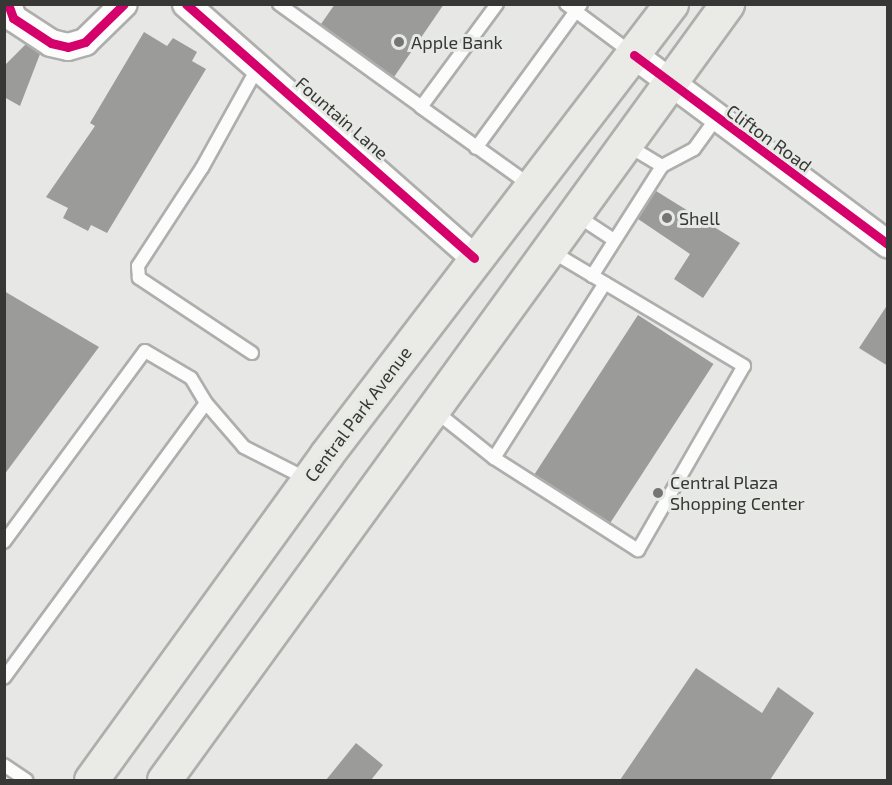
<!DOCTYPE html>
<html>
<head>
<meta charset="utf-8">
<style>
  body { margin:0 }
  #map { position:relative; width:892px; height:785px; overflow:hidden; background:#e7e8e6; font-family:"Exo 2",sans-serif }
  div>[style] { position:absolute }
  .building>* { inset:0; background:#9b9c9a; transform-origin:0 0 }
  .roads { filter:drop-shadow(2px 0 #aeafad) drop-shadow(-2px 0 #aeafad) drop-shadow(0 2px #aeafad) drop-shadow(0 -2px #aeafad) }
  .service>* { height:12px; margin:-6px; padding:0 6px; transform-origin:6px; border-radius:6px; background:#fbfcfb }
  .minor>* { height:26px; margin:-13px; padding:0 13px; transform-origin:13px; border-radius:13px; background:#fbfcfb }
  .primary>* { height:33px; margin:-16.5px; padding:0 16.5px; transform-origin:16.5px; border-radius:16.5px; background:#eaebe7 }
  .cycleway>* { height:9px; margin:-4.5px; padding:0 4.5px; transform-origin:4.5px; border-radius:4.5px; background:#d6006c }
  .dots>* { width:16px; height:16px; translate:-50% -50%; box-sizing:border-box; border:3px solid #e7e9e5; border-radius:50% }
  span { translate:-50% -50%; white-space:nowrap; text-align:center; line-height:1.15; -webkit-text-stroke:6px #e7e9e5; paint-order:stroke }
  .poi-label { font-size:18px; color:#373836 }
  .left { translate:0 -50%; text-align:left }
  .street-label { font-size:18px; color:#373836 }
  .frame { position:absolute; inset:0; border:6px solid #373836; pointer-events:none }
</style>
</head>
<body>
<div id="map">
  <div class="building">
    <div style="clip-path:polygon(335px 4px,444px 4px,394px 77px,321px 24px)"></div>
    <div style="clip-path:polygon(144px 32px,167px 46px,173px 38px,197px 52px,192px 61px,206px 69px,107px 233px,91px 225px,88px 231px,63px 218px,68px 208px,46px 197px,95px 126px,90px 123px)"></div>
    <div style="clip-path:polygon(26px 44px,40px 54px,20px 106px,4px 97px,4px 66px)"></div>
    <div style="clip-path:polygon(656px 191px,740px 243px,703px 298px,674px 279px,690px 254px,638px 219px)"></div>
    <div style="clip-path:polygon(4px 291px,99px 347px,4px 475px)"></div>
    <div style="clip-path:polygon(888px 304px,888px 366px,859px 348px)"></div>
    <div style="left:638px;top:315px;width:90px;height:190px;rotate:33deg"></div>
    <div style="clip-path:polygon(696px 668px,762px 713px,778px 687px,814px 713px,770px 780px,620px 780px)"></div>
    <div style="clip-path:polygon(356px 743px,383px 765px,371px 780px,326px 780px)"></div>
  </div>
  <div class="roads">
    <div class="service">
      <div style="left:279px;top:4px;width:178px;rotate:35.8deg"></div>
      <div style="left:497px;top:4px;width:128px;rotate:126.4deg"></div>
      <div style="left:421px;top:107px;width:134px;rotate:35.6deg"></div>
      <div style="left:566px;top:4px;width:84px;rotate:36.7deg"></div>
      <div style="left:627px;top:145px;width:41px;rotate:31deg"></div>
      <div style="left:476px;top:148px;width:178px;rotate:-53.9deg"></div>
      <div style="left:576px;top:215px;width:45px;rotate:33.3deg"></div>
      <div style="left:592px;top:276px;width:130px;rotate:-57.5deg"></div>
      <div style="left:662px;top:166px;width:36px;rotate:-28deg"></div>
      <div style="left:694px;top:149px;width:37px;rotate:-54deg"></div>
      <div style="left:252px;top:353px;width:136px;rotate:-146.4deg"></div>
      <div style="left:139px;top:278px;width:12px;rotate:-95deg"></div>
      <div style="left:138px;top:266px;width:117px;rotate:-56.9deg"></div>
      <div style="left:202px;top:168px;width:115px;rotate:-61deg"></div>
      <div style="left:206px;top:403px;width:58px;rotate:49.2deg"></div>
      <div style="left:244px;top:447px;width:71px;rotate:26.9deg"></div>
      <div style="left:434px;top:410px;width:77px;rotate:38.7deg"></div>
      <div style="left:494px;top:458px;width:171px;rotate:32.6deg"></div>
      <div style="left:638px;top:550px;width:212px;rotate:-60.1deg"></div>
      <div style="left:744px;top:366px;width:225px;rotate:-149.2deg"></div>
      <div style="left:494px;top:458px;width:207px;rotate:-57.6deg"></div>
      <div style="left:4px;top:542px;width:237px;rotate:-53.6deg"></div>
      <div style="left:145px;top:351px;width:53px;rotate:30.4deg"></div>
      <div style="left:191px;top:378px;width:29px;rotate:59deg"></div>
      <div style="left:206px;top:403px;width:341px;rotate:126.3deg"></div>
      <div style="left:4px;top:765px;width:27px;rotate:34deg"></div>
    </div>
    <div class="minor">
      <div style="left:8px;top:4px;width:15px;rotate:70deg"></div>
      <div style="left:13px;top:18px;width:45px;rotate:33.3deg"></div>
      <div style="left:51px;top:43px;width:17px;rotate:13deg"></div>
      <div style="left:68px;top:47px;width:18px;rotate:-16deg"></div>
      <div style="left:85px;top:42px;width:54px;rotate:-44.3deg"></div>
      <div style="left:186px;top:4px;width:384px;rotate:41.4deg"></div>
      <div style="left:634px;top:55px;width:317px;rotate:36.7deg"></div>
    </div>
    <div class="primary">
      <div style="left:91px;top:780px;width:401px;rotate:-54.1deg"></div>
      <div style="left:326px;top:455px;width:568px;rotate:-52.59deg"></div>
      <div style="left:164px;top:780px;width:959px;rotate:-54.04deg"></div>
    </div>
  </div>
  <div class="cycleway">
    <div style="left:8px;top:4px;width:15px;rotate:70deg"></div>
    <div style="left:13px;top:18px;width:45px;rotate:33.3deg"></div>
    <div style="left:51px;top:43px;width:17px;rotate:13deg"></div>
    <div style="left:68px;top:47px;width:18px;rotate:-16deg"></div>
    <div style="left:85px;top:42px;width:54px;rotate:-44.3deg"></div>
    <div style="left:186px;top:4px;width:384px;rotate:41.4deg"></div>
    <div style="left:634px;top:55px;width:317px;rotate:36.7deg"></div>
  </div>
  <div class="dots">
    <div style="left:399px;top:42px;background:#757674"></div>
    <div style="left:667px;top:218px;background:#757674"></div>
    <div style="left:658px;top:493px;background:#757674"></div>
  </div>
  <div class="poi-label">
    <span class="left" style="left:411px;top:42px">Apple Bank</span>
    <span class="left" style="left:679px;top:218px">Shell</span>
    <span class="left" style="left:670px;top:493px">Central Plaza<br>Shopping Center</span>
  </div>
  <div class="street-label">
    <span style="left:342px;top:118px;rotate:41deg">Fountain Lane</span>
    <span style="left:769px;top:138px;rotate:36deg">Clifton Road</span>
    <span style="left:358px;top:414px;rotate:-53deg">Central Park Avenue</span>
  </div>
  <div class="frame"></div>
</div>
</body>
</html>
